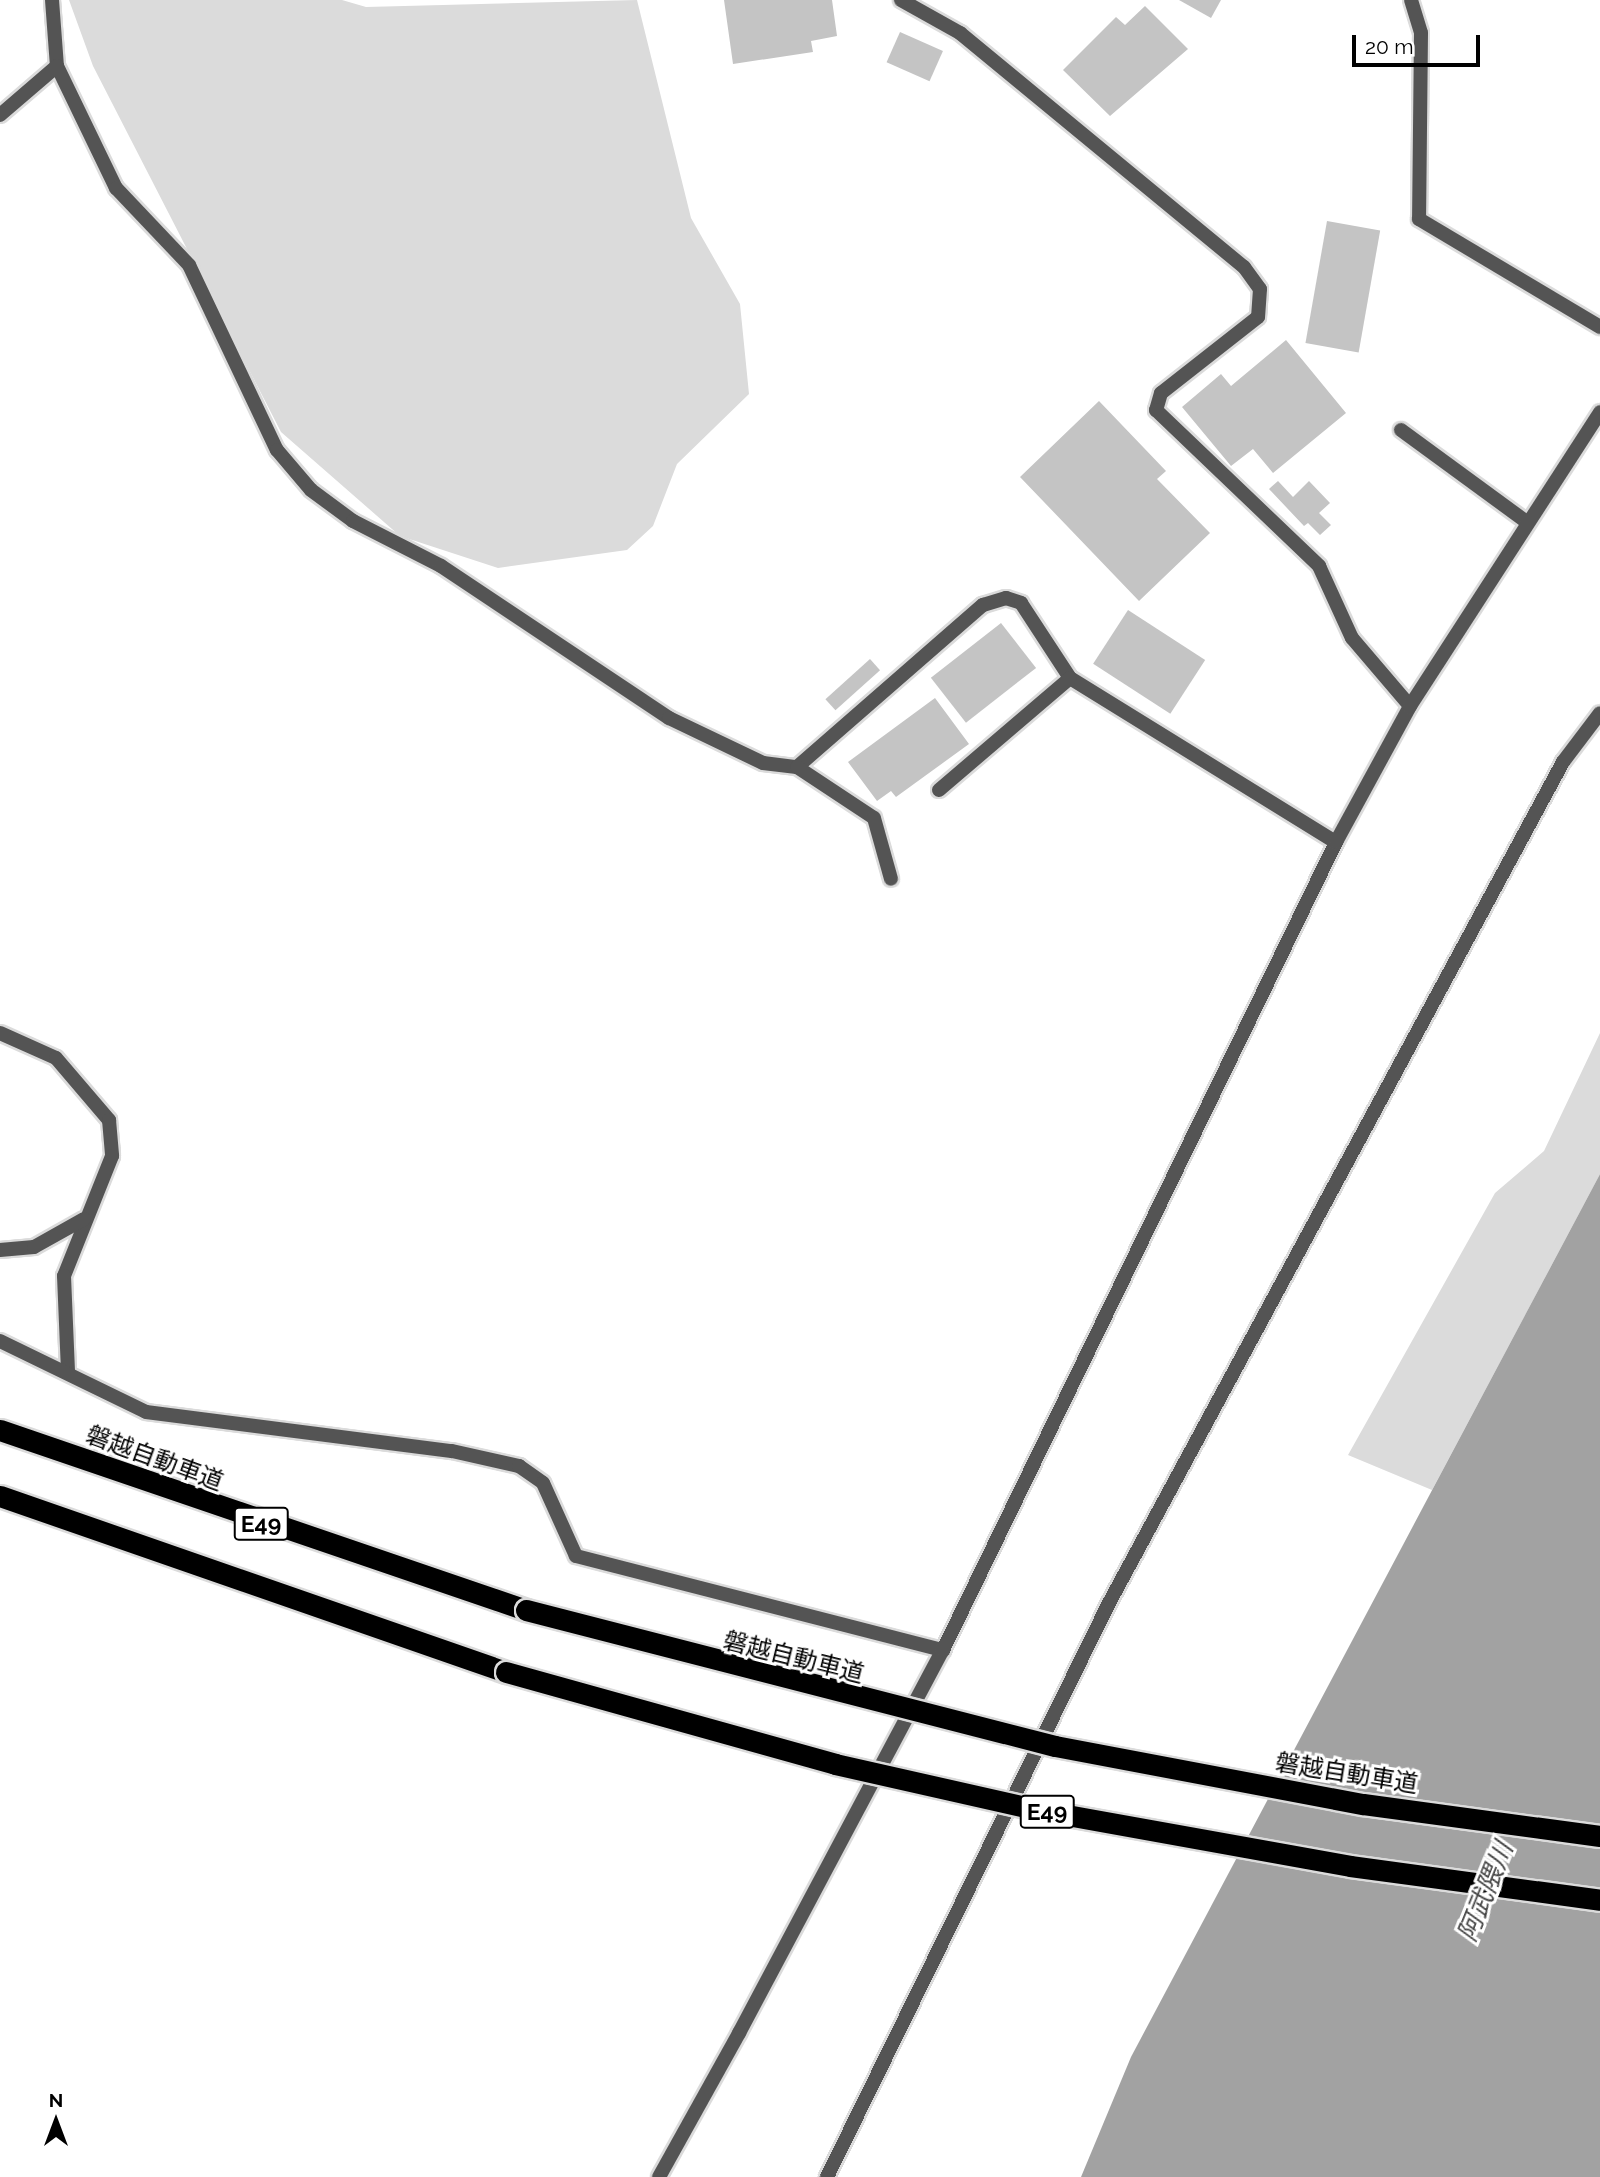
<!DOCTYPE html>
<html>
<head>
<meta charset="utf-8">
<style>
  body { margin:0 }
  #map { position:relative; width:1600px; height:2177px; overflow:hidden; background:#fff; font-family:Raleway,"Noto Sans JP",sans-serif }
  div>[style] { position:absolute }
  .green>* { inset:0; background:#dbdbdb }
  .water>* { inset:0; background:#a2a2a2 }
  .building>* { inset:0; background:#c4c4c4; transform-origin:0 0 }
  .roads { filter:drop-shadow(2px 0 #dbdbdb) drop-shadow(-2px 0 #dbdbdb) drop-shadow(0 2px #dbdbdb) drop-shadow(0 -2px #dbdbdb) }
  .minor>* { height:14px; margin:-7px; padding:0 7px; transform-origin:7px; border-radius:7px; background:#545454 }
  .tertiary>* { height:14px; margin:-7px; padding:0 7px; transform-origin:7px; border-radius:7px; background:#545454 }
  .motorway>* { height:21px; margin:-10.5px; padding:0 10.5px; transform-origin:10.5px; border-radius:10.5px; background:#000 }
  .bridges { filter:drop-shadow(2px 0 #dbdbdb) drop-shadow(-2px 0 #dbdbdb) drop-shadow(0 2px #dbdbdb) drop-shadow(0 -2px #dbdbdb) }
  .motorway-bridge>* { height:21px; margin:-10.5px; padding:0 10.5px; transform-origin:10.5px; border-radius:10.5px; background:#000 }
  span { translate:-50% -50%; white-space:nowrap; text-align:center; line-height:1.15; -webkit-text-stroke:6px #fff; paint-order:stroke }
  .shield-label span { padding:2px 5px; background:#fff; border:2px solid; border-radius:5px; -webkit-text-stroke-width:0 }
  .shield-label { font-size:23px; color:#000; font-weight:700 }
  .street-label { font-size:24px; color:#000 }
  .water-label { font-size:26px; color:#434343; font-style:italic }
  .north { position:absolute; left:21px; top:2086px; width:70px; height:70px; -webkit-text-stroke:5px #fff; paint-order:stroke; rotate:0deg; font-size:19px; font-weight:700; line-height:28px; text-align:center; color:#000 }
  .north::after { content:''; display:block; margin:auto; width:24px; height:32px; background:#000; clip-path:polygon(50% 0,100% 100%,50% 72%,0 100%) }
  .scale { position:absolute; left:1352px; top:35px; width:128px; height:32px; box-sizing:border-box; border:4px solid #000; border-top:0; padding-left:9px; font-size:21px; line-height:24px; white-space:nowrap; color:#000; -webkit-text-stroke:5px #fff; paint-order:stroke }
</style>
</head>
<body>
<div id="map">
  <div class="green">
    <div style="clip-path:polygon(69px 0,342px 0,366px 7px,637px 0,691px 218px,740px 304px,749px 394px,677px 464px,653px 526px,627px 550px,498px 568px,400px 536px,281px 432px,93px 66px)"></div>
    <div style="clip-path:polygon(1600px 1033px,1600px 1174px,1432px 1490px,1348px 1455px,1495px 1193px,1544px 1151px)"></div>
  </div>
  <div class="water">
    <div style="clip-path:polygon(1600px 1174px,1600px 2177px,1081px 2177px,1131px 2057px)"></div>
  </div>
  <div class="building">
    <div style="clip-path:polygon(724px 0,832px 0,837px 36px,811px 41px,813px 52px,733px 64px)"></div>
    <div style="clip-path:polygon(1179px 0,1221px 0,1211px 18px)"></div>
    <div style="clip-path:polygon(1145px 6px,1188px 49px,1110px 116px,1063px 70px,1116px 17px,1125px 25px)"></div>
    <div style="left:900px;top:32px;width:47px;height:33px;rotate:24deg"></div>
    <div style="left:1327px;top:221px;width:54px;height:124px;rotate:10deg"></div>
    <div style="clip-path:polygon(1286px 340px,1346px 413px,1273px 473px,1253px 449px,1231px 466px,1182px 407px,1221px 374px,1231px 386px)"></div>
    <div style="clip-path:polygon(1099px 401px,1166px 471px,1157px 479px,1210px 533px,1139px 601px,1020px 477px)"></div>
    <div style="clip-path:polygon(1278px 481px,1293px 497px,1309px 481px,1330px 503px,1319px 513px,1331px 525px,1320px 535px,1308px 523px,1304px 526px,1269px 489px)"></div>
    <div style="left:1128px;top:610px;width:92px;height:64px;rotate:33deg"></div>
    <div style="left:1001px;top:623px;width:57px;height:89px;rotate:52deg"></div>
    <div style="left:870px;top:659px;width:15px;height:60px;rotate:48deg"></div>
    <div style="clip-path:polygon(935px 698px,969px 744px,896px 797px,891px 791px,877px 801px,848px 762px)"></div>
  </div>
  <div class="roads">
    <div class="minor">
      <div style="left:52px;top:0;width:66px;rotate:85.7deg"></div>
      <div style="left:57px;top:66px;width:136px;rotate:64.2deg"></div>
      <div style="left:116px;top:188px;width:106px;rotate:46.5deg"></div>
      <div style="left:189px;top:265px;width:205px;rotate:64.6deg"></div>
      <div style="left:277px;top:450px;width:52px;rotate:49.6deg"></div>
      <div style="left:311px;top:490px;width:52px;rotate:36.4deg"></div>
      <div style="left:353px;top:521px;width:99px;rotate:27.1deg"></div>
      <div style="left:441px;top:566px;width:274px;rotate:33.7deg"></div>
      <div style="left:669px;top:718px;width:104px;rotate:25.6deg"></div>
      <div style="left:763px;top:763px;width:34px;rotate:7deg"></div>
      <div style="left:797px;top:767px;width:247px;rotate:-41.1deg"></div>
      <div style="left:983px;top:605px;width:24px;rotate:-17deg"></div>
      <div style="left:1006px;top:598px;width:16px;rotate:18deg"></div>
      <div style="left:1021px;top:603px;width:90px;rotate:56.8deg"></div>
      <div style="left:1070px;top:678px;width:312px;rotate:31.7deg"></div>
      <div style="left:901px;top:0;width:68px;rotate:29.2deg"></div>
      <div style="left:960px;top:33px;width:368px;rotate:39.5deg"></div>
      <div style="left:1244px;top:267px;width:27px;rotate:54deg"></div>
      <div style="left:1260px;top:289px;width:28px;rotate:94deg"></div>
      <div style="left:1258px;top:317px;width:123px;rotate:141.9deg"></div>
      <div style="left:1161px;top:393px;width:18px;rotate:106deg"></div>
      <div style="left:1156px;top:410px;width:226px;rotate:43.7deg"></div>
      <div style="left:1319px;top:566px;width:79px;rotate:65.4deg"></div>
      <div style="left:1352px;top:638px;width:89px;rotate:49.5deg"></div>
      <div style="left:1411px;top:0;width:34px;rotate:73deg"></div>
      <div style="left:1421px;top:33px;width:186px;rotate:90.6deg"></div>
      <div style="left:1419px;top:219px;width:211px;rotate:30.8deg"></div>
      <div style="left:0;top:115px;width:75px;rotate:-40.7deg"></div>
      <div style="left:1401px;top:430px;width:157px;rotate:36.2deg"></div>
      <div style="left:797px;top:767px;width:92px;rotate:33.5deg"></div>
      <div style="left:874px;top:818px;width:63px;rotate:74.4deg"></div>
      <div style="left:939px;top:790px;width:172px;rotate:-40.5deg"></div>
      <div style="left:0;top:1033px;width:61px;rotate:24.1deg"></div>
      <div style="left:56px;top:1058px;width:82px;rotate:49.5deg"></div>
      <div style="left:109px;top:1120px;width:36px;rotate:85deg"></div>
      <div style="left:112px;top:1156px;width:129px;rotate:111.8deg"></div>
      <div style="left:64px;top:1276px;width:97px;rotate:87.6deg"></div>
      <div style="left:0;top:1250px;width:34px;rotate:-5deg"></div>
      <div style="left:34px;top:1247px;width:57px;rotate:-29.2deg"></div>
      <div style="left:0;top:1341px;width:162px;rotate:25.9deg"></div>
      <div style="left:146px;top:1412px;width:308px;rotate:7.3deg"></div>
      <div style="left:452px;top:1451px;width:69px;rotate:12.6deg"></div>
      <div style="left:519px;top:1466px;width:29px;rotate:35deg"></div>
      <div style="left:543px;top:1483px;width:80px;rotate:65.7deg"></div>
      <div style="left:576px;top:1556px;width:379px;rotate:14.4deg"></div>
      <div style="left:739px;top:2033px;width:434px;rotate:-62deg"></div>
      <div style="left:943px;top:1650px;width:899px;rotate:-64.06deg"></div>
      <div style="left:1336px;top:842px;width:155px;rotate:-61.4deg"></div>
      <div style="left:1410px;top:706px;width:350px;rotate:-57.1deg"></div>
      <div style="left:827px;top:2177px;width:640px;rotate:-63.84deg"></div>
      <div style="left:1109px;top:1603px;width:956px;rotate:-61.64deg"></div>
      <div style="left:1563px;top:762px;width:61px;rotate:-52.9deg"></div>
    </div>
    <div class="tertiary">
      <div style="left:659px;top:2177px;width:165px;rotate:-60.9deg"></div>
    </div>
    <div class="motorway">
      <div style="left:0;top:1430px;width:556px;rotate:18.89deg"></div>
      <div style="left:0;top:1496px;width:536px;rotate:19.18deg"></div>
    </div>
  </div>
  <div class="bridges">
    <div class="motorway-bridge">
      <div style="left:526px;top:1610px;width:546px;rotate:14.42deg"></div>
      <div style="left:1055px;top:1746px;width:313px;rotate:10.7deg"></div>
      <div style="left:1363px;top:1804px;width:239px;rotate:7.7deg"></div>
      <div style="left:506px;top:1672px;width:342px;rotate:15.6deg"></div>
      <div style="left:835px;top:1764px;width:209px;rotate:12.7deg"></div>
      <div style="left:1039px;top:1810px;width:316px;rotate:10.2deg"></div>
      <div style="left:1350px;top:1866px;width:252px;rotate:7.7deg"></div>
    </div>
  </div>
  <div class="shield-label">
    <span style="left:261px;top:1524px">E49</span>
    <span style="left:1047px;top:1812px">E49</span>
  </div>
  <div class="street-label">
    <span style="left:155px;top:1458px;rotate:20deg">磐越自動車道</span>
    <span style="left:794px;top:1657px;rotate:14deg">磐越自動車道</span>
    <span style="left:1347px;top:1773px;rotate:9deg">磐越自動車道</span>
  </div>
  <div class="water-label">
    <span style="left:1486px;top:1892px;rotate:-68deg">阿武隈川</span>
  </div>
  <div class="north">N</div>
  <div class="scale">20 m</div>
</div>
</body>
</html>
